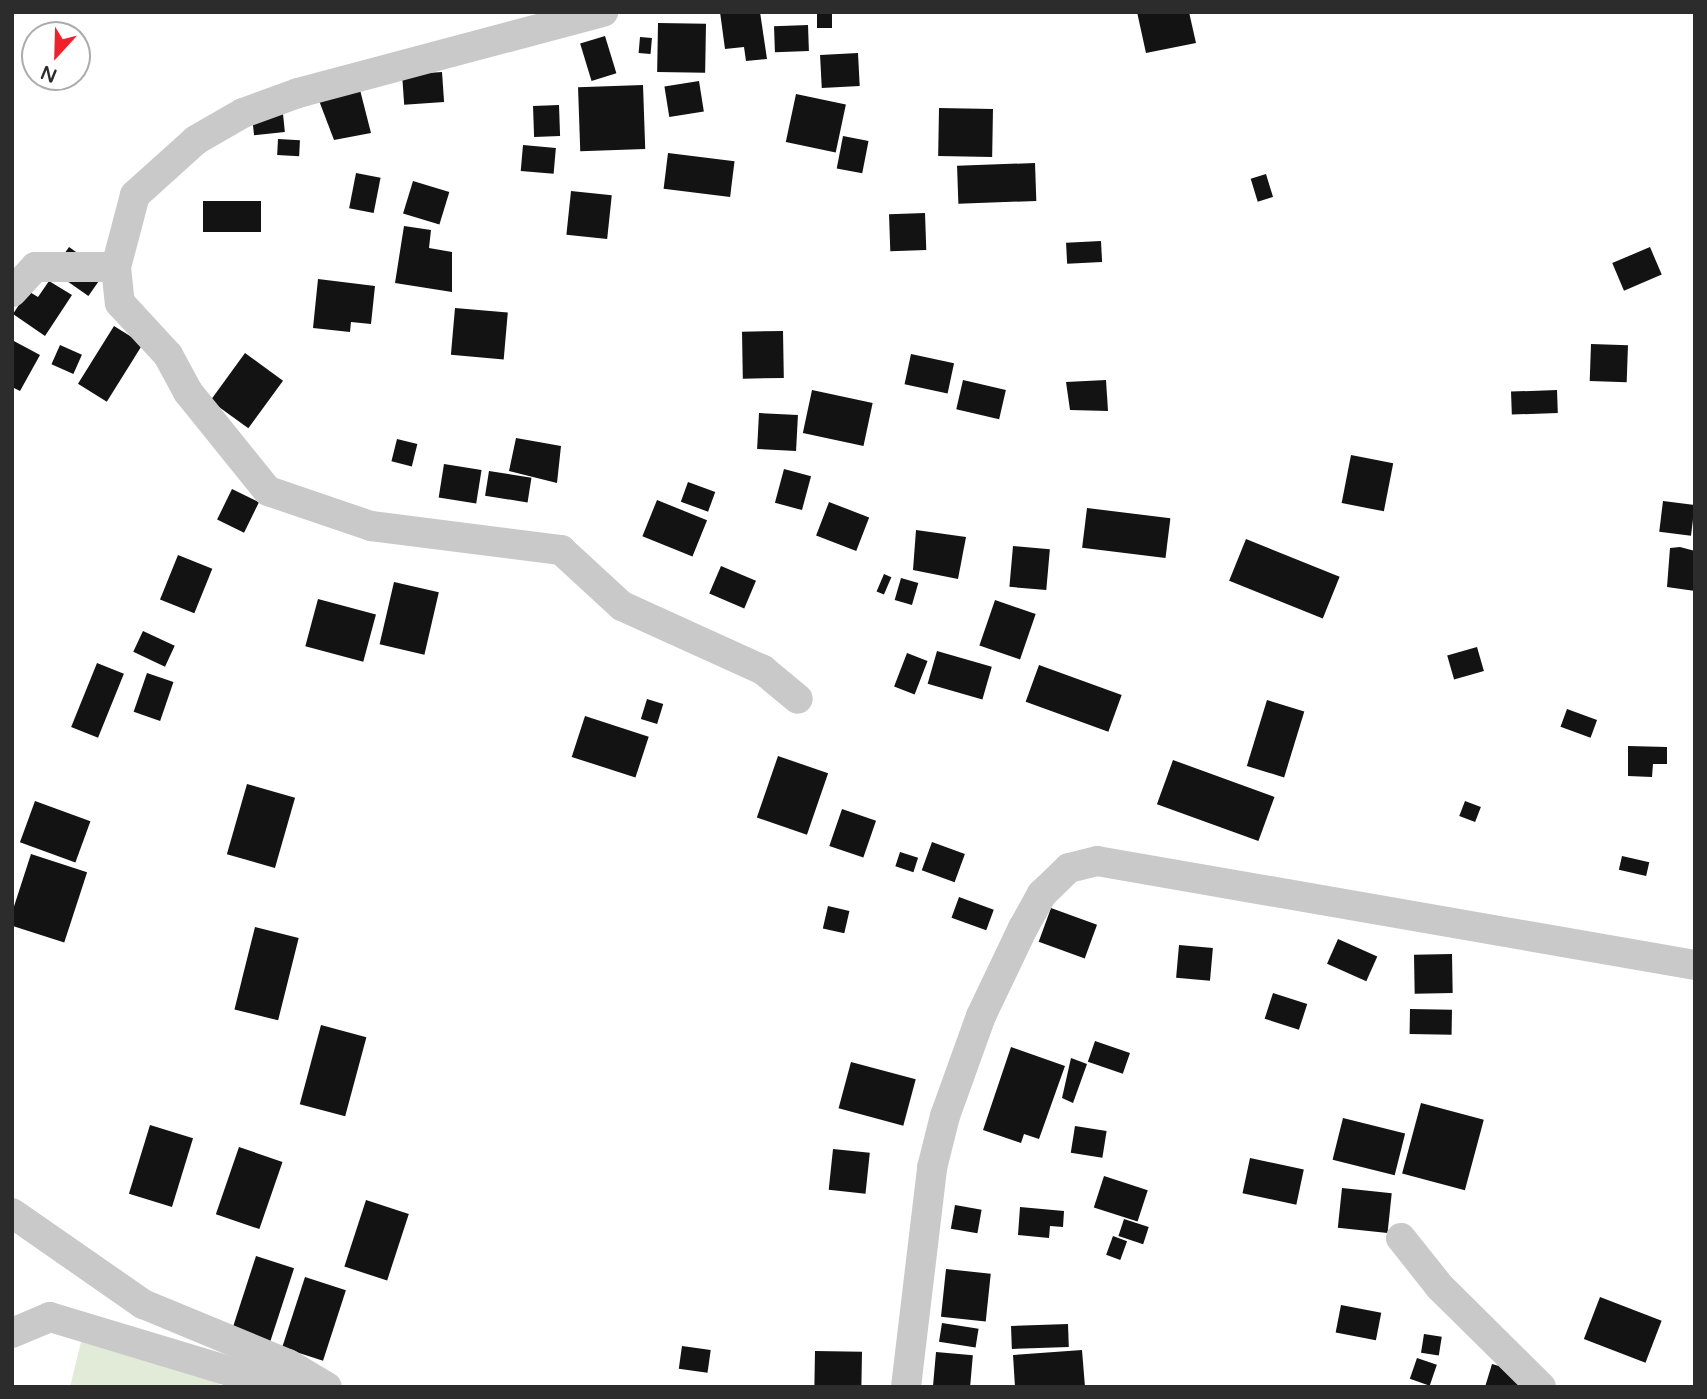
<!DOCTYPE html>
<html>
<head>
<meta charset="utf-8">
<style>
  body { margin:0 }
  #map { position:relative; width:1707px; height:1399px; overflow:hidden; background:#fff; font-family:"Varela Round",sans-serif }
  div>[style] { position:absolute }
  .green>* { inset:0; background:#e2ebd8 }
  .building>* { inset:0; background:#131313; transform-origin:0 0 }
  .street>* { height:30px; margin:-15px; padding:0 15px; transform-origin:15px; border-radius:15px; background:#c9c9c9 }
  span { translate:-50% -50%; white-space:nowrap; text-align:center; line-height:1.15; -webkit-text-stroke:7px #fff; paint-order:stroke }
  .frame { position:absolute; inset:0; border:14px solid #2c2c2c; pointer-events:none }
  .north { position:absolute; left:21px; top:21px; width:70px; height:70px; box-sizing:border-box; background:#fff; border:2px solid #ababab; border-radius:50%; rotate:202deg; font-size:19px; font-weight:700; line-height:28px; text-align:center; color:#2c2c2c }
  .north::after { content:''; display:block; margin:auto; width:24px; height:32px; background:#f0212a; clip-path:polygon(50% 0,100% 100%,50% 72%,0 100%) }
</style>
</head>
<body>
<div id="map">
  <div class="green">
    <div style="clip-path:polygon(81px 1342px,222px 1377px,219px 1387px,70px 1387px)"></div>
  </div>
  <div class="building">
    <div style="clip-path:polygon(720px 12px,760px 12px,767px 59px,746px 61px,744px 47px,725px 49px)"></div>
    <div style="left:817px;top:12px;width:15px;height:16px"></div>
    <div style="clip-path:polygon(1137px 12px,1189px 12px,1196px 43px,1146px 53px)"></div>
    <div style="left:658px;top:23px;width:48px;height:49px;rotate:1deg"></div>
    <div style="left:808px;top:25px;width:26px;height:34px;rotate:88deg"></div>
    <div style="left:605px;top:36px;width:39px;height:26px;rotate:73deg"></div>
    <div style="left:640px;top:37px;width:12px;height:16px;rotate:5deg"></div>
    <div style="left:858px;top:53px;width:33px;height:38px;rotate:87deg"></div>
    <div style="left:442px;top:72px;width:30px;height:40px;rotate:86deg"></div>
    <div style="left:699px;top:81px;width:31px;height:35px;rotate:81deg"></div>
    <div style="left:643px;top:85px;width:64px;height:65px;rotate:88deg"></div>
    <div style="clip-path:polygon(359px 86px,371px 133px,334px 140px,318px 98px)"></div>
    <div style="left:796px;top:94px;width:51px;height:49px;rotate:12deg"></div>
    <div style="left:559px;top:105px;width:31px;height:26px;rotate:88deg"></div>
    <div style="left:939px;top:108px;width:54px;height:48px;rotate:1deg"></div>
    <div style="left:283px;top:114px;width:18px;height:31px;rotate:84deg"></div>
    <div style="left:843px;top:136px;width:26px;height:33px;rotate:11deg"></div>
    <div style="left:278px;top:139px;width:22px;height:16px;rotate:3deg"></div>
    <div style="left:523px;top:145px;width:33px;height:26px;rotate:5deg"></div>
    <div style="left:668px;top:153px;width:67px;height:36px;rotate:7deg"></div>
    <div style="left:1035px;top:163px;width:38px;height:78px;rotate:88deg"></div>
    <div style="left:356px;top:173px;width:25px;height:36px;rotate:11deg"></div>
    <div style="left:1266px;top:174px;width:24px;height:16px;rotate:73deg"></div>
    <div style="left:413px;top:181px;width:38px;height:34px;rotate:17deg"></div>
    <div style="left:571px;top:191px;width:41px;height:44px;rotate:6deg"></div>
    <div style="left:203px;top:201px;width:58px;height:31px"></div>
    <div style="left:925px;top:213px;width:37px;height:36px;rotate:88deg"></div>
    <div style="clip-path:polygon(404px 226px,431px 230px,429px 248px,452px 252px,452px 292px,395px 283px)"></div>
    <div style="left:1101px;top:241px;width:21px;height:35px;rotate:87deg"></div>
    <div style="left:69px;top:247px;width:44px;height:29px;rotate:35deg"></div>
    <div style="left:1650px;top:247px;width:30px;height:41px;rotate:67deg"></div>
    <div style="clip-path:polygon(318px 279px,375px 286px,371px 324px,351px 322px,350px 332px,313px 328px)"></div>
    <div style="clip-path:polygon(49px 281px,72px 295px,45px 336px,13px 314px,28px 291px,38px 297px)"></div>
    <div style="left:455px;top:308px;width:53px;height:47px;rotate:5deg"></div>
    <div style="left:114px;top:326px;width:34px;height:68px;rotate:32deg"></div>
    <div style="left:783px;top:331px;width:47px;height:41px;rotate:89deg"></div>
    <div style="clip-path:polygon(12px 340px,40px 355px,20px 391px,12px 387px)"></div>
    <div style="left:1591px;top:344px;width:37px;height:37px;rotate:2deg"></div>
    <div style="left:60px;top:345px;width:24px;height:21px;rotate:24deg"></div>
    <div style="left:245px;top:353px;width:47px;height:59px;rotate:36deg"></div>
    <div style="left:911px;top:354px;width:44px;height:31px;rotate:12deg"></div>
    <div style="left:963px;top:380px;width:44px;height:30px;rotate:13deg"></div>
    <div style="clip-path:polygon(1106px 380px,1108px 411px,1070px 410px,1066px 382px)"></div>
    <div style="left:812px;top:390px;width:62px;height:44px;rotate:12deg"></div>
    <div style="left:1557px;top:390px;width:23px;height:46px;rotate:88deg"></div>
    <div style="left:759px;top:413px;width:39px;height:36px;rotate:3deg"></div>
    <div style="clip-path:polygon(516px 438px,561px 446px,557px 483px,509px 471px)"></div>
    <div style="left:397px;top:439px;width:21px;height:23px;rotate:14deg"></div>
    <div style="left:1351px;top:455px;width:43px;height:49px;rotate:11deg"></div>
    <div style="left:444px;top:464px;width:38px;height:34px;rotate:9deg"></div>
    <div style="left:784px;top:469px;width:28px;height:35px;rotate:15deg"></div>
    <div style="left:489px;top:471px;width:43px;height:25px;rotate:9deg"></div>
    <div style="left:688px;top:482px;width:29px;height:21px;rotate:20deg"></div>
    <div style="left:232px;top:489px;width:30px;height:34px;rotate:26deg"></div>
    <div style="left:657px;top:500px;width:54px;height:39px;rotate:22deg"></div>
    <div style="left:1663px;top:501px;width:32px;height:31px;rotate:7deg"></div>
    <div style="left:829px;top:502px;width:43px;height:36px;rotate:21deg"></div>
    <div style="left:1087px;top:508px;width:84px;height:40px;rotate:7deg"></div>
    <div style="clip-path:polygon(916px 530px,966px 537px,958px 579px,913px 570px)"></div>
    <div style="left:1246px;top:539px;width:101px;height:45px;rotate:22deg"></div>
    <div style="left:1013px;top:546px;width:37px;height:41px;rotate:5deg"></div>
    <div style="clip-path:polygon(1680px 547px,1695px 551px,1695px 591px,1667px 587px,1670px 548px)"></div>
    <div style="left:178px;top:555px;width:37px;height:48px;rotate:22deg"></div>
    <div style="left:721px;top:566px;width:38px;height:30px;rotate:23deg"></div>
    <div style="left:884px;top:574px;width:8px;height:19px;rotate:23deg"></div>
    <div style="left:901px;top:578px;width:18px;height:23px;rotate:16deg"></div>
    <div style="left:394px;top:582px;width:46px;height:64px;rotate:13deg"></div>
    <div style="left:318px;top:599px;width:60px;height:49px;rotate:15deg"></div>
    <div style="left:995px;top:600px;width:43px;height:48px;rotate:19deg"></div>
    <div style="left:143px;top:631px;width:35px;height:23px;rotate:25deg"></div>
    <div style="left:1477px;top:647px;width:25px;height:31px;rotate:74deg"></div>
    <div style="left:937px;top:651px;width:57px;height:34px;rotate:16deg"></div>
    <div style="left:907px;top:653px;width:22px;height:36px;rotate:21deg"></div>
    <div style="left:97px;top:663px;width:29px;height:69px;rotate:22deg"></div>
    <div style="left:1039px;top:665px;width:88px;height:39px;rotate:20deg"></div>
    <div style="left:147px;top:673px;width:28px;height:41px;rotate:19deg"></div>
    <div style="left:647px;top:699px;width:17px;height:21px;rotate:17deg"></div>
    <div style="left:1267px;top:700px;width:39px;height:69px;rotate:17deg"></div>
    <div style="left:1567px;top:709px;width:32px;height:19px;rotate:20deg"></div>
    <div style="left:585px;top:716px;width:67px;height:43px;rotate:18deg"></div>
    <div style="clip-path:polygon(1628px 746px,1667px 747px,1667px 764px,1653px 764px,1652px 777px,1628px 776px)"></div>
    <div style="left:778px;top:756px;width:53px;height:65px;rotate:19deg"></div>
    <div style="left:1173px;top:760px;width:108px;height:47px;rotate:20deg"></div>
    <div style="left:247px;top:784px;width:50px;height:73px;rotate:16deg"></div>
    <div style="left:35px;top:801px;width:59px;height:44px;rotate:20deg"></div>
    <div style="left:1465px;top:801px;width:17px;height:16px;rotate:21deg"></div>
    <div style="left:842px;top:809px;width:36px;height:39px;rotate:19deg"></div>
    <div style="left:932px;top:842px;width:35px;height:30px;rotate:20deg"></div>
    <div style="left:900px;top:852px;width:19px;height:15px;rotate:18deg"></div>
    <div style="left:31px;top:854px;width:59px;height:74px;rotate:18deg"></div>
    <div style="left:1622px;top:856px;width:28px;height:14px;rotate:13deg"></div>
    <div style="left:959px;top:897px;width:37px;height:22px;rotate:20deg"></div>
    <div style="left:828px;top:906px;width:22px;height:23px;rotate:13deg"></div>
    <div style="left:1051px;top:908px;width:49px;height:36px;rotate:20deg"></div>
    <div style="left:255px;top:927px;width:45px;height:85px;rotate:14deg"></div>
    <div style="left:1338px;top:939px;width:43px;height:27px;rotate:24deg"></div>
    <div style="left:1179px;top:945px;width:34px;height:33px;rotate:5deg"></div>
    <div style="left:1452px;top:954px;width:39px;height:38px;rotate:89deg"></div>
    <div style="left:1273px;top:993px;width:36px;height:27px;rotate:18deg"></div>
    <div style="left:1410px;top:1009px;width:42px;height:25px;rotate:1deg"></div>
    <div style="left:321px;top:1025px;width:47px;height:82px;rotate:15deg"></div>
    <div style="left:1095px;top:1041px;width:37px;height:22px;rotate:19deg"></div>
    <div style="clip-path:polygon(1011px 1047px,1065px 1066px,1039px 1139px,1024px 1134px,1021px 1143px,983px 1130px)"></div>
    <div style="clip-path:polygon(1071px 1058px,1087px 1064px,1073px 1103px,1062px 1098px)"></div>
    <div style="left:851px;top:1062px;width:67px;height:48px;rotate:15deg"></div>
    <div style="left:1421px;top:1103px;width:65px;height:73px;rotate:15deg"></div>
    <div style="left:1343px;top:1118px;width:64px;height:43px;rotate:14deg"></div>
    <div style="left:150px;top:1125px;width:45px;height:72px;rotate:17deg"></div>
    <div style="left:1075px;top:1126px;width:32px;height:27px;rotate:9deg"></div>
    <div style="left:239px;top:1147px;width:46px;height:71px;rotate:19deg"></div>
    <div style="left:833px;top:1149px;width:37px;height:41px;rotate:6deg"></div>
    <div style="left:1250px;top:1158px;width:55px;height:36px;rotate:12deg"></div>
    <div style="left:1104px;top:1176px;width:46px;height:33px;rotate:18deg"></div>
    <div style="left:1342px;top:1188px;width:50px;height:40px;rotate:6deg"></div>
    <div style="left:366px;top:1200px;width:45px;height:70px;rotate:18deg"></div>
    <div style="left:955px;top:1205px;width:27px;height:24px;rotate:10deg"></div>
    <div style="clip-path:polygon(1020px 1207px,1064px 1211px,1063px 1227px,1050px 1226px,1049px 1238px,1018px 1235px)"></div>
    <div style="left:1124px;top:1219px;width:26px;height:18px;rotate:18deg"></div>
    <div style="left:1113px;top:1236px;width:15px;height:20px;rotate:20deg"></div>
    <div style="left:256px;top:1256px;width:40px;height:79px;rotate:18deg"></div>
    <div style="left:946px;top:1269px;width:45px;height:48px;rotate:6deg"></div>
    <div style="left:305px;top:1277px;width:43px;height:74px;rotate:18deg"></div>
    <div style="left:1600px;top:1297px;width:66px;height:45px;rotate:21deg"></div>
    <div style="left:1341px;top:1305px;width:41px;height:28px;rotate:11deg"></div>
    <div style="left:942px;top:1323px;width:37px;height:19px;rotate:9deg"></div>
    <div style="left:1068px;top:1324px;width:23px;height:57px;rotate:88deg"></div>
    <div style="left:1424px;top:1334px;width:18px;height:19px;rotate:9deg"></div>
    <div style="left:682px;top:1346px;width:29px;height:23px;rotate:8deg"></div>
    <div style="clip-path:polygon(1082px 1350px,1085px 1387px,1015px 1387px,1013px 1355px)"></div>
    <div style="left:815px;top:1351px;width:47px;height:36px;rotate:1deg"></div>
    <div style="left:936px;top:1352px;width:37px;height:35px;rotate:5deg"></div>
    <div style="left:1417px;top:1358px;width:21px;height:22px;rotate:19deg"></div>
    <div style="clip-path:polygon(1492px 1364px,1527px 1374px,1523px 1387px,1485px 1387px)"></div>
  </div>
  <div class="street">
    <div style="left:116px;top:267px;width:36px;rotate:84deg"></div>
    <div style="left:120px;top:303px;width:71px;rotate:47.3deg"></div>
    <div style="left:168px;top:355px;width:42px;rotate:61.6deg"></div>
    <div style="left:188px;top:392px;width:127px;rotate:51.1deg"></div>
    <div style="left:268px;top:491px;width:109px;rotate:18.8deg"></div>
    <div style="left:371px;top:526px;width:192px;rotate:7.2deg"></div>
    <div style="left:561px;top:550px;width:83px;rotate:42.6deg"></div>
    <div style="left:622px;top:606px;width:155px;rotate:24.4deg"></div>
    <div style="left:763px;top:670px;width:45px;rotate:39.6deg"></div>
    <div style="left:12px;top:292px;width:34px;rotate:-47deg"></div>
    <div style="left:35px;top:267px;width:81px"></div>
    <div style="left:116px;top:267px;width:74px;rotate:-75.2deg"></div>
    <div style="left:135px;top:195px;width:82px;rotate:-42deg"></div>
    <div style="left:196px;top:140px;width:54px;rotate:-29.9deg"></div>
    <div style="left:243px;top:113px;width:59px;rotate:-20deg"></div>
    <div style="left:298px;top:93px;width:316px;rotate:-14.9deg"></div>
    <div style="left:12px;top:1213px;width:160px;rotate:34.8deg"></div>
    <div style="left:143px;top:1304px;width:157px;rotate:22.5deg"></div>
    <div style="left:288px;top:1364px;width:45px;rotate:30.5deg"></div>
    <div style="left:1401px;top:1238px;width:63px;rotate:51.5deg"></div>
    <div style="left:1440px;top:1287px;width:142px;rotate:44.7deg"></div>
    <div style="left:12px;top:1333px;width:41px;rotate:-22.8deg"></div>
    <div style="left:50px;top:1317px;width:242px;rotate:16.8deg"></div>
    <div style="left:906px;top:1387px;width:221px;rotate:-83.2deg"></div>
    <div style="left:932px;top:1168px;width:54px;rotate:-76deg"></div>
    <div style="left:945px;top:1116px;width:106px;rotate:-70.2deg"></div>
    <div style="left:981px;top:1016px;width:98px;rotate:-64.5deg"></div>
    <div style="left:1023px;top:928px;width:39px;rotate:-61deg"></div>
    <div style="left:1042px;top:894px;width:37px;rotate:-44deg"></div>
    <div style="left:1069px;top:868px;width:29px;rotate:-14deg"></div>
    <div style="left:1097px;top:861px;width:607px;rotate:9.87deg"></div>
  </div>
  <div class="frame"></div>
  <div class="north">N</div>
</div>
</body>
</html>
